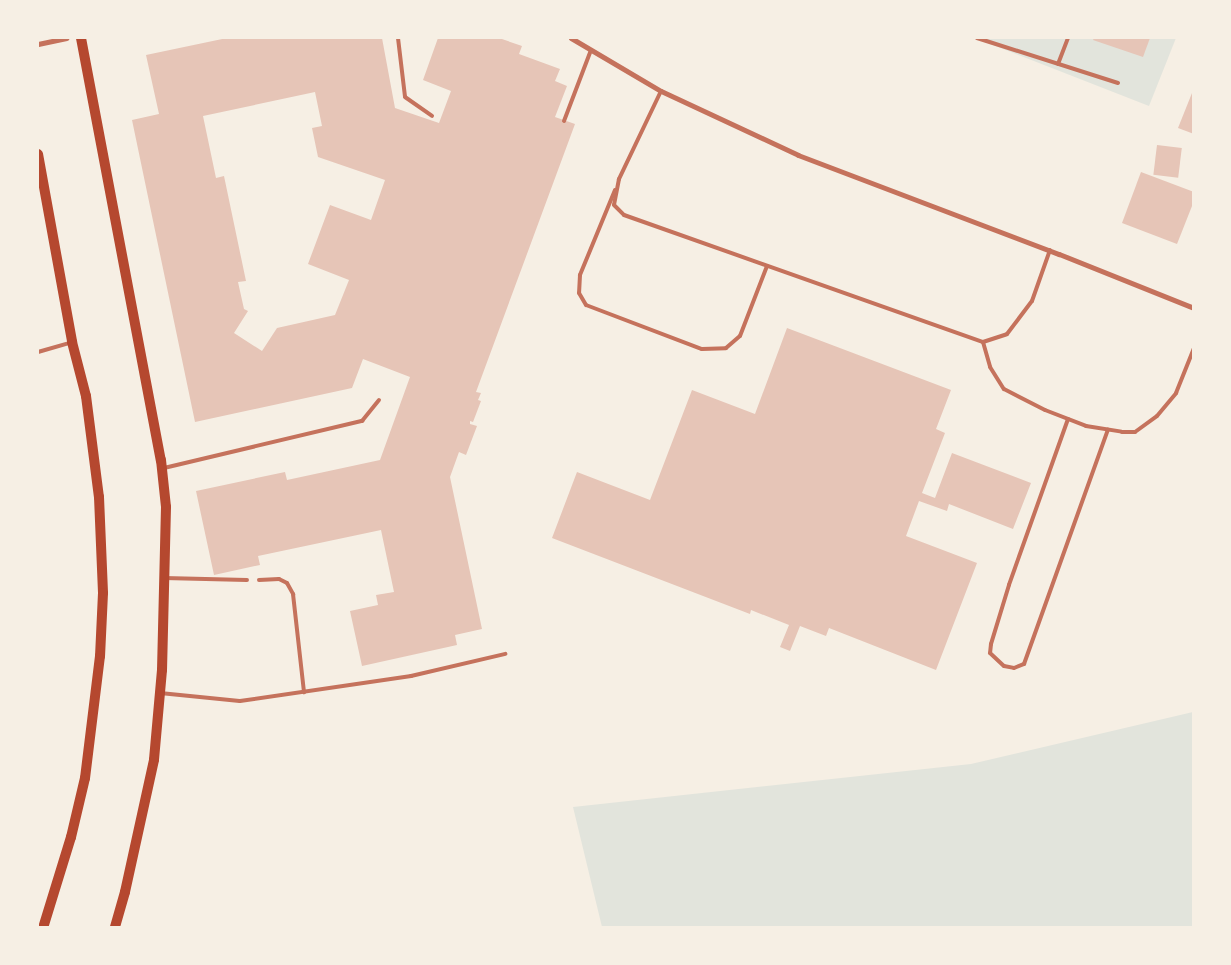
<!DOCTYPE html>
<html>
<head>
<meta charset="utf-8">
<style>
  body { margin:0 }
  #map { position:relative; width:1231px; height:965px; overflow:hidden; background:#f6efe4; font-family:Arial,sans-serif }
  div>[style] { position:absolute }
  .green>* { inset:0; background:#e2e4dc }
  .building>* { inset:0; background:#e6c5b7; transform-origin:0 0 }
  .service>* { height:4px; margin:-2px; padding:0 2px; transform-origin:2px; border-radius:2px; background:#c5725c }
  .minor>* { height:5px; margin:-2.5px; padding:0 2.5px; transform-origin:2.5px; border-radius:2.5px; background:#c5725c }
  .secondary>* { height:10px; margin:-5px; padding:0 5px; transform-origin:5px; border-radius:5px; background:#b5482f }
  span { translate:-50% -50%; white-space:nowrap; text-align:center; line-height:1.15; -webkit-text-stroke:4.5px #f6efe4; paint-order:stroke }
  .frame { position:absolute; inset:0; border:39px solid #f6efe4; pointer-events:none }
</style>
</head>
<body>
<div id="map">
  <div class="green">
    <div style="clip-path:polygon(975px 38px,1176px 38px,1149px 106px)"></div>
    <div style="clip-path:polygon(1193px 712px,1193px 927px,602px 927px,573px 807px,971px 764px)"></div>
  </div>
  <div class="building">
    <div style="clip-path:polygon(evenodd,227px 38px,382px 38px,395px 108px,439px 123px,451px 91px,423px 80px,438px 38px,499px 38px,522px 46px,519px 54px,560px 69px,555px 81px,567px 86px,555px 117px,575px 124px,476px 392px,481px 393px,478px 400px,481px 401px,473px 422px,470px 421px,470px 424px,477px 426px,466px 455px,459px 452px,450px 477px,482px 629px,455px 635px,457px 645px,362px 666px,350px 611px,378px 605px,376px 595px,394px 592px,381px 530px,258px 556px,260px 565px,214px 575px,196px 491px,285px 472px,287px 480px,380px 460px,410px 377px,363px 359px,352px 388px,195px 422px,132px 120px,159px 114px,146px 55px,227px 38px,315px 92px,322px 126px,312px 128px,318px 157px,385px 180px,371px 220px,330px 205px,308px 264px,349px 280px,335px 315px,277px 328px,262px 351px,234px 333px,248px 311px,244px 309px,238px 282px,246px 281px,224px 176px,216px 178px,203px 116px,315px 92px)"></div>
    <div style="clip-path:polygon(1094px 38px,1150px 38px,1143px 57px,1093px 40px)"></div>
    <div style="clip-path:polygon(1194px 88px,1194px 134px,1178px 128px)"></div>
    <div style="left:1157px;top:145px;width:25px;height:30px;rotate:7deg"></div>
    <div style="clip-path:polygon(1141px 172px,1194px 192px,1194px 201px,1177px 244px,1122px 223px)"></div>
    <div style="clip-path:polygon(787px 328px,951px 390px,936px 429px,945px 433px,922px 493px,935px 498px,952px 453px,1031px 483px,1013px 529px,949px 504px,947px 511px,919px 501px,906px 536px,977px 563px,936px 670px,829px 628px,826px 636px,800px 626px,790px 651px,780px 647px,789px 625px,751px 610px,750px 614px,552px 538px,577px 472px,650px 500px,692px 390px,755px 414px)"></div>
  </div>
  <div class="service">
    <div style="left:398px;top:38px;width:59px;rotate:83.2deg"></div>
    <div style="left:405px;top:97px;width:33px;rotate:35deg"></div>
    <div style="left:977px;top:38px;width:148px;rotate:17.7deg"></div>
    <div style="left:1058px;top:64px;width:28px;rotate:-69deg"></div>
    <div style="left:661px;top:91px;width:98px;rotate:115.5deg"></div>
    <div style="left:619px;top:179px;width:26px;rotate:101deg"></div>
    <div style="left:614px;top:205px;width:14px;rotate:45deg"></div>
    <div style="left:624px;top:215px;width:381px;rotate:19.5deg"></div>
    <div style="left:983px;top:342px;width:25px;rotate:-18deg"></div>
    <div style="left:1007px;top:334px;width:41px;rotate:-52.9deg"></div>
    <div style="left:1032px;top:301px;width:54px;rotate:-70.6deg"></div>
    <div style="left:564px;top:121px;width:76px;rotate:-69.2deg"></div>
    <div style="left:615px;top:190px;width:92px;rotate:112.4deg"></div>
    <div style="left:580px;top:275px;width:18px;rotate:93deg"></div>
    <div style="left:579px;top:293px;width:14px;rotate:60deg"></div>
    <div style="left:586px;top:305px;width:124px;rotate:20.8deg"></div>
    <div style="left:702px;top:349px;width:24px;rotate:-2deg"></div>
    <div style="left:726px;top:348px;width:18px;rotate:-41deg"></div>
    <div style="left:740px;top:336px;width:75px;rotate:-68.9deg"></div>
    <div style="left:983px;top:342px;width:26px;rotate:74deg"></div>
    <div style="left:990px;top:367px;width:26px;rotate:58deg"></div>
    <div style="left:1004px;top:389px;width:46px;rotate:27.1deg"></div>
    <div style="left:1045px;top:410px;width:44px;rotate:21.3deg"></div>
    <div style="left:1086px;top:426px;width:36px;rotate:9deg"></div>
    <div style="left:1122px;top:432px;width:13px"></div>
    <div style="left:1135px;top:432px;width:27px;rotate:-36deg"></div>
    <div style="left:1157px;top:416px;width:30px;rotate:-50deg"></div>
    <div style="left:1176px;top:393px;width:48px;rotate:-68.2deg"></div>
    <div style="left:38px;top:352px;width:33px;rotate:-16deg"></div>
    <div style="left:1068px;top:419px;width:176px;rotate:109.6deg"></div>
    <div style="left:1009px;top:585px;width:62px;rotate:107deg"></div>
    <div style="left:991px;top:644px;width:9px;rotate:96deg"></div>
    <div style="left:990px;top:653px;width:19px;rotate:43deg"></div>
    <div style="left:1004px;top:666px;width:10px;rotate:11deg"></div>
    <div style="left:1014px;top:668px;width:11px;rotate:-22deg"></div>
    <div style="left:1024px;top:664px;width:249px;rotate:-70.3deg"></div>
    <div style="left:164px;top:468px;width:204px;rotate:-13.4deg"></div>
    <div style="left:362px;top:421px;width:27px;rotate:-51deg"></div>
    <div style="left:164px;top:578px;width:83px;rotate:1.4deg"></div>
    <div style="left:259px;top:580px;width:20px;rotate:-3deg"></div>
    <div style="left:279px;top:579px;width:9px;rotate:27deg"></div>
    <div style="left:287px;top:583px;width:13px;rotate:61deg"></div>
    <div style="left:293px;top:594px;width:99px;rotate:83.6deg"></div>
    <div style="left:160px;top:693px;width:80px;rotate:5.7deg"></div>
    <div style="left:240px;top:701px;width:173px;rotate:-8.3deg"></div>
    <div style="left:411px;top:676px;width:97px;rotate:-13.2deg"></div>
  </div>
  <div class="minor">
    <div style="left:571px;top:38px;width:104px;rotate:30.5deg"></div>
    <div style="left:661px;top:91px;width:151px;rotate:25deg"></div>
    <div style="left:798px;top:155px;width:279px;rotate:20.8deg"></div>
    <div style="left:1059px;top:254px;width:145px;rotate:21.8deg"></div>
    <div style="left:38px;top:44px;width:29px;rotate:-12deg"></div>
  </div>
  <div class="secondary">
    <div style="left:81px;top:38px;width:430px;rotate:79.3deg"></div>
    <div style="left:161px;top:460px;width:47px;rotate:83.9deg"></div>
    <div style="left:166px;top:507px;width:163px;rotate:91.4deg"></div>
    <div style="left:162px;top:670px;width:90px;rotate:95.1deg"></div>
    <div style="left:154px;top:760px;width:135px;rotate:102.4deg"></div>
    <div style="left:125px;top:892px;width:37px;rotate:106deg"></div>
    <div style="left:38px;top:154px;width:191px;rotate:79.7deg"></div>
    <div style="left:72px;top:342px;width:56px;rotate:75.5deg"></div>
    <div style="left:86px;top:396px;width:102px;rotate:82.7deg"></div>
    <div style="left:99px;top:497px;width:96px;rotate:87.6deg"></div>
    <div style="left:103px;top:593px;width:63px;rotate:92.7deg"></div>
    <div style="left:100px;top:656px;width:123px;rotate:97deg"></div>
    <div style="left:85px;top:778px;width:61px;rotate:103.3deg"></div>
    <div style="left:71px;top:837px;width:95px;rotate:107.1deg"></div>
  </div>
  <div class="frame"></div>
</div>
</body>
</html>
